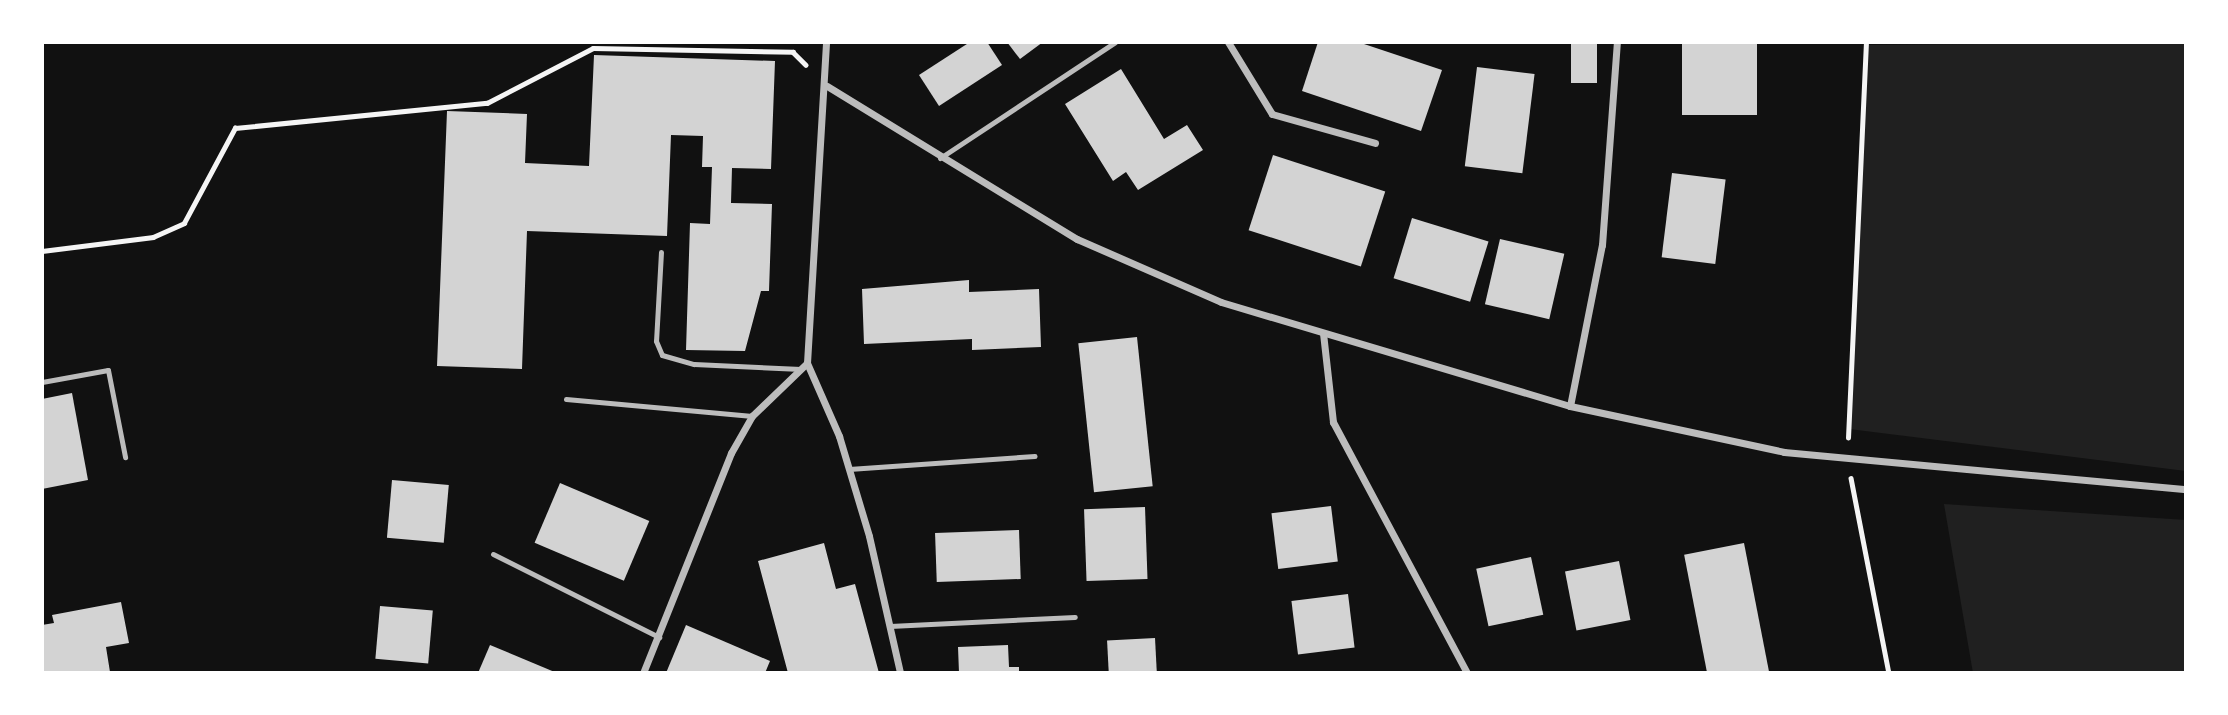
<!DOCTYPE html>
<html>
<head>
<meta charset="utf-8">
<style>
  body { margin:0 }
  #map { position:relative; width:2228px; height:715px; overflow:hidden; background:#111; font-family:Raleway,sans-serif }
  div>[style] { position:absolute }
  .green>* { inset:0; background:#202020 }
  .building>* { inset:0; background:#d3d3d3; transform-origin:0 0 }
  .path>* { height:4.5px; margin:-2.25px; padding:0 2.25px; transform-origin:2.25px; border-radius:2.25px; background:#f5f5f5 }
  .service>* { height:5px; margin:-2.5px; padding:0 2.5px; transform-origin:2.5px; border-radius:2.5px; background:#bcbcbc }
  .minor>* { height:7px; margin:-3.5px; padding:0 3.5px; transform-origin:3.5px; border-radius:3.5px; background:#bcbcbc }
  span { translate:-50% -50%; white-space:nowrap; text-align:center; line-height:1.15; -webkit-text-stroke:5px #fff; paint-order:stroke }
  .frame { position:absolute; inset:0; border:44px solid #fff; pointer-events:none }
</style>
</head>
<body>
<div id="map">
  <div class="green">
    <div style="clip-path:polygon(2186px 42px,2186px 471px,1849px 429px,1866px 45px)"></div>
    <div style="clip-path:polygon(1944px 504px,2186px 520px,2186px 673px,1973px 673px)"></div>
  </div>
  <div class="building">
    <div style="clip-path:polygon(970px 42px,987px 42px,1002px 65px,939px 106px,919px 75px)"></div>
    <div style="clip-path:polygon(1007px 42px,1043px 42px,1020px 59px)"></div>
    <div style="clip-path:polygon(1318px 42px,1358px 42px,1442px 70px,1421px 131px,1302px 91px)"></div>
    <div style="left:1571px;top:42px;width:26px;height:41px"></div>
    <div style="left:1682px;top:42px;width:75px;height:73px"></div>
    <div style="clip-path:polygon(594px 55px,775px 61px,771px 169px,732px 168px,731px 203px,772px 204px,769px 291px,761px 291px,745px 351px,686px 350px,690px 223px,710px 224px,712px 167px,702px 167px,703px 136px,671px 135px,667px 236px,527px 231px,522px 369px,437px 366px,447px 111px,527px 114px,525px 163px,589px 166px)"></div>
    <div style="left:1477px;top:67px;width:58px;height:100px;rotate:7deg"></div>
    <div style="clip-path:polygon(1121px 69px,1164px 139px,1187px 125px,1203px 150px,1138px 190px,1126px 172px,1113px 181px,1065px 104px)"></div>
    <div style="left:1273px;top:155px;width:118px;height:79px;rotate:18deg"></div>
    <div style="left:1672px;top:173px;width:54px;height:85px;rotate:7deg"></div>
    <div style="left:1412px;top:218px;width:80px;height:63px;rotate:17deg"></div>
    <div style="left:1500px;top:239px;width:66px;height:67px;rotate:13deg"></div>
    <div style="clip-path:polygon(969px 280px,969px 292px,1039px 289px,1041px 347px,972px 350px,972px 339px,864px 344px,862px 289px)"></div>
    <div style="left:1137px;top:337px;width:150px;height:59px;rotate:84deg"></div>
    <div style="clip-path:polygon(72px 393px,88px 480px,42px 489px,42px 399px)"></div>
    <div style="left:392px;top:480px;width:57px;height:58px;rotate:5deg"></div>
    <div style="left:560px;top:483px;width:97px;height:65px;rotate:23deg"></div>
    <div style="left:1331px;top:506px;width:56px;height:60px;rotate:83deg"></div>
    <div style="left:1145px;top:507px;width:72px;height:61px;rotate:88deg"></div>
    <div style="left:1019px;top:530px;width:49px;height:84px;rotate:88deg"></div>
    <div style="clip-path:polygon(824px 543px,836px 589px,855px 584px,879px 673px,788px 673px,758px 561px)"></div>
    <div style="left:1744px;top:543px;width:133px;height:61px;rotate:79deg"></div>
    <div style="left:1531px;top:557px;width:59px;height:56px;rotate:78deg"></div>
    <div style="left:1619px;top:561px;width:60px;height:55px;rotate:79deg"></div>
    <div style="left:1348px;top:594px;width:54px;height:57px;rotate:83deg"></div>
    <div style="clip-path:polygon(121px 602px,129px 643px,106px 647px,110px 672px,42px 673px,42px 625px,54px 623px,52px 615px)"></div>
    <div style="left:380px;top:606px;width:53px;height:53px;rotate:5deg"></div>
    <div style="clip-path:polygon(686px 625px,770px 661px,765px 673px,666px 673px)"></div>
    <div style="left:1155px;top:638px;width:35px;height:48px;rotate:87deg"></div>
    <div style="clip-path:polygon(490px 645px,557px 673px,478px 673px)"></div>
    <div style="clip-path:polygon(1008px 645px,1009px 667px,1019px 667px,1019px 673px,959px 673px,958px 647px)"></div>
  </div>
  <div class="path">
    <div style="left:42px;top:251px;width:112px;rotate:-7.2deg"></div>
    <div style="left:153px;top:237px;width:34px;rotate:-24deg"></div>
    <div style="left:184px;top:223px;width:108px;rotate:-61.8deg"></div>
    <div style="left:235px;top:128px;width:253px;rotate:-5.7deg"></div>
    <div style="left:487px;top:103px;width:119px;rotate:-27.4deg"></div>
    <div style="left:593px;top:48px;width:200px;rotate:1.1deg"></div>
    <div style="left:793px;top:52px;width:18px;rotate:45deg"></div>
    <div style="left:1848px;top:438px;width:396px;rotate:-87.4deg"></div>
    <div style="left:1851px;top:478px;width:199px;rotate:79deg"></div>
  </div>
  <div class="service">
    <div style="left:940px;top:158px;width:210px;rotate:-33.5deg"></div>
    <div style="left:661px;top:252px;width:89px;rotate:93.2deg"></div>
    <div style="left:656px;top:341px;width:15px;rotate:67deg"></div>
    <div style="left:662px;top:355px;width:33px;rotate:16deg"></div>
    <div style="left:694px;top:364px;width:107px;rotate:2.7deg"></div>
    <div style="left:42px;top:382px;width:67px;rotate:-10.3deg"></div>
    <div style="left:108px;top:370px;width:89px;rotate:78.9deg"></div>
    <div style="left:566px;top:399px;width:187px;rotate:5.2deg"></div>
    <div style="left:849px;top:469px;width:186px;rotate:-4deg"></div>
    <div style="left:493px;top:554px;width:186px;rotate:26.6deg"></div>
    <div style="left:890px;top:626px;width:185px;rotate:-2.8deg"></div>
  </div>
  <div class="minor">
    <div style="left:1228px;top:42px;width:84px;rotate:58.6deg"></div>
    <div style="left:1272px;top:114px;width:107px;rotate:15.7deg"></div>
    <div style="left:827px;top:86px;width:293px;rotate:31.5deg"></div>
    <div style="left:1077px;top:239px;width:157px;rotate:23.6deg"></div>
    <div style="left:1221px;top:302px;width:364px;rotate:16.6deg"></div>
    <div style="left:1570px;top:406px;width:219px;rotate:12.1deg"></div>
    <div style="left:1784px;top:452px;width:404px;rotate:5.3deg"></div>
    <div style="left:1323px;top:333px;width:90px;rotate:83.6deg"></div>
    <div style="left:1333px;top:422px;width:285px;rotate:61.9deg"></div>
    <div style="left:807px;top:363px;width:80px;rotate:66.3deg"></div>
    <div style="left:839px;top:436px;width:104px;rotate:73.3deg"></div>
    <div style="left:869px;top:536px;width:140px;rotate:77.2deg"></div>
    <div style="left:1570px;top:406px;width:164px;rotate:-78.8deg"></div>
    <div style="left:1602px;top:245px;width:204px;rotate:-85.8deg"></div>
    <div style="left:643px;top:673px;width:237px;rotate:-68.2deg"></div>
    <div style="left:731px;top:453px;width:43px;rotate:-60.4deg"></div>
    <div style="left:752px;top:416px;width:76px;rotate:-43.9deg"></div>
    <div style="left:807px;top:363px;width:322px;rotate:-86.6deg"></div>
  </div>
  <div class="frame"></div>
</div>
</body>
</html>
